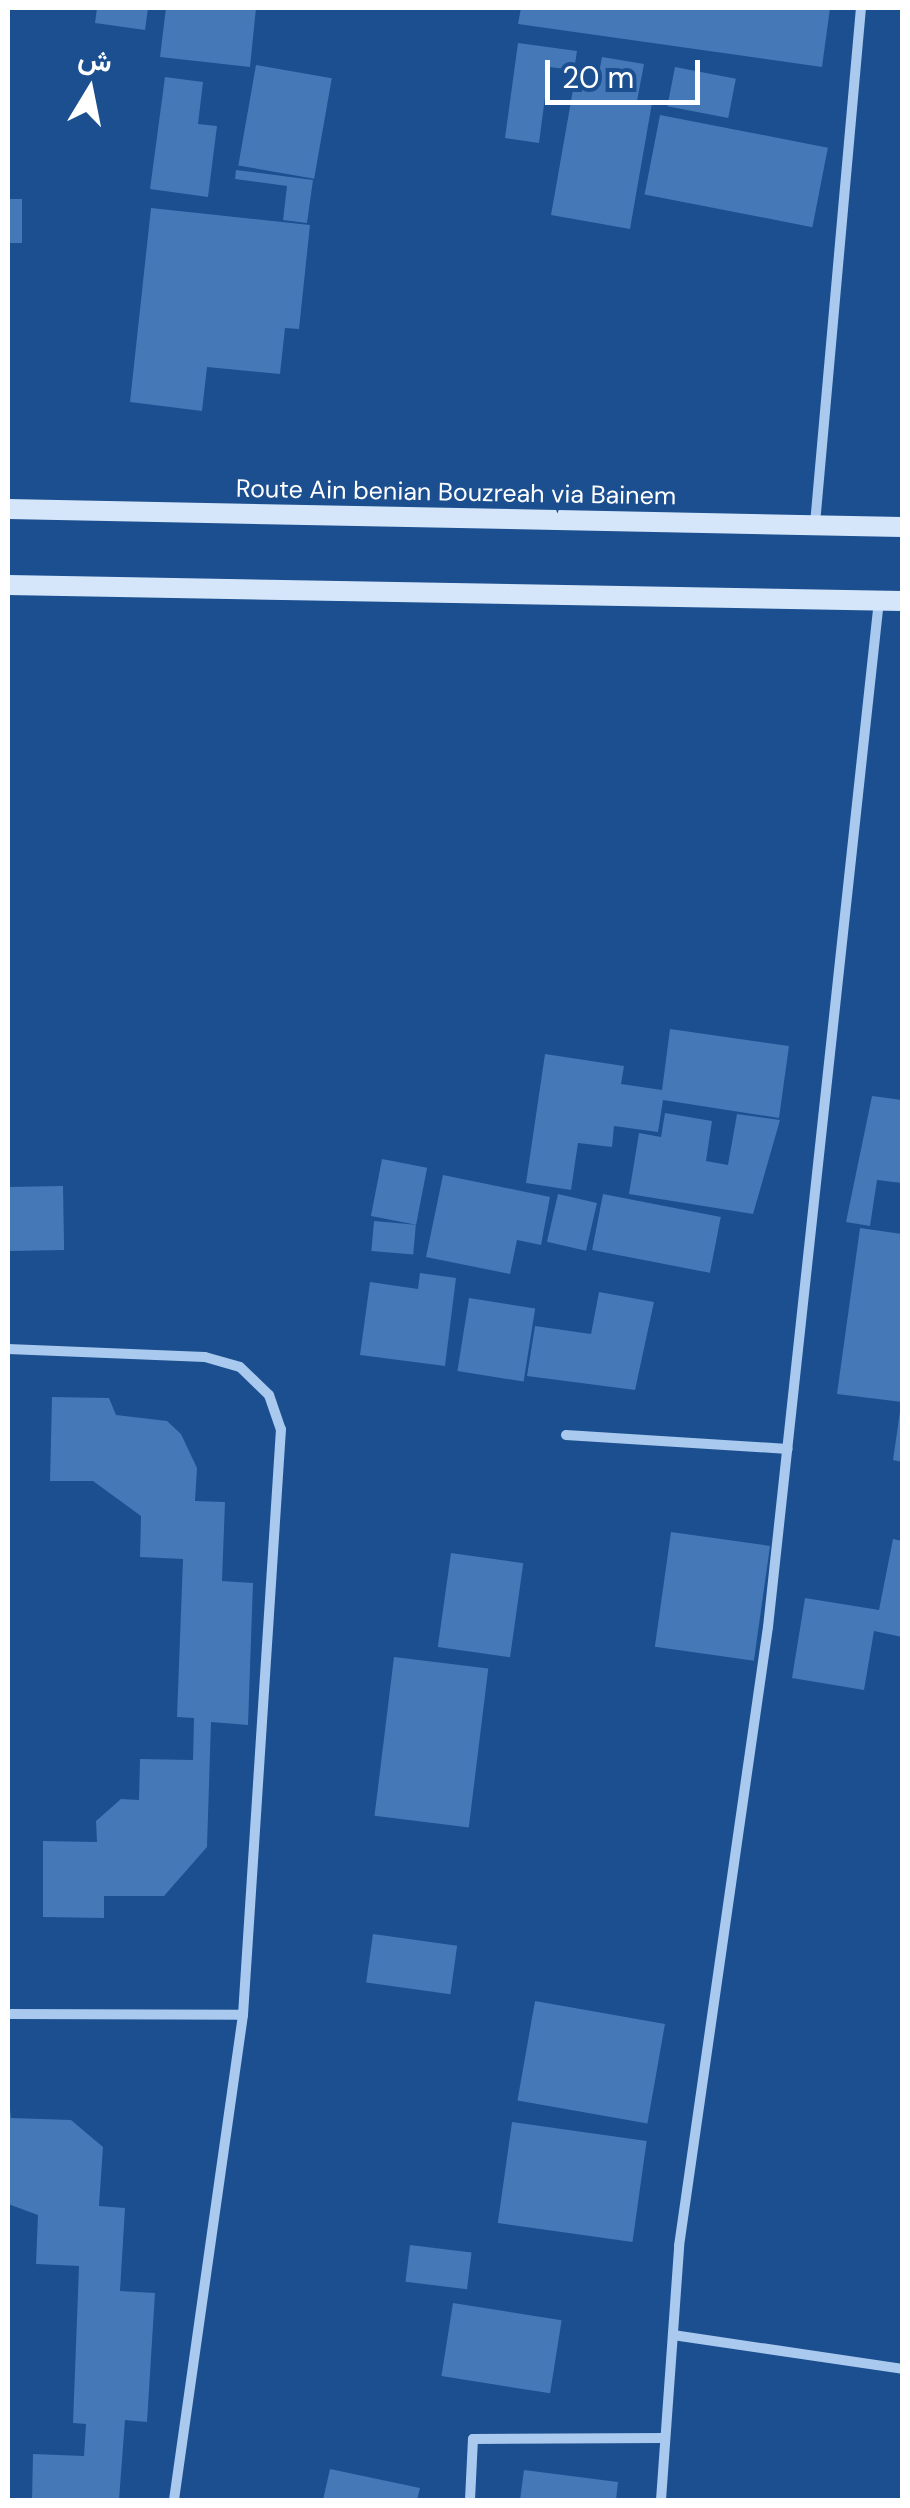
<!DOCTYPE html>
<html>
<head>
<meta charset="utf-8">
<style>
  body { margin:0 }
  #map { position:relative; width:910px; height:2508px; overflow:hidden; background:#1b4f8f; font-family:"DM Sans",Vazirmatn,sans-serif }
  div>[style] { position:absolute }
  .building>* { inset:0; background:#4478b7; transform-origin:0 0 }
  .street>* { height:10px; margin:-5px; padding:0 5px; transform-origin:5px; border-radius:5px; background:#a9c9ee }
  .secondary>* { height:20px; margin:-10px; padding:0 10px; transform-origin:10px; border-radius:10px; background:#d6e6fa }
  span { translate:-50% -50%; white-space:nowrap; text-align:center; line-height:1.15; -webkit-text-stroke:9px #1b4f8f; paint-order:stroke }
  .street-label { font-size:25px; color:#fff }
  .frame { position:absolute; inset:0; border:10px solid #fff; pointer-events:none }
  .north { position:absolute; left:40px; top:40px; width:100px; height:100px; -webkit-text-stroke:8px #1b4f8f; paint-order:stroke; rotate:10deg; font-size:28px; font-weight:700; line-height:40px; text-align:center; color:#fff }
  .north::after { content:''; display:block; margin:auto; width:35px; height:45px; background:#fff; clip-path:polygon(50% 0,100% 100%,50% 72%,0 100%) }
  .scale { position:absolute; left:545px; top:60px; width:155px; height:45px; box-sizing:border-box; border:5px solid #fff; border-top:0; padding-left:12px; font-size:30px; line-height:35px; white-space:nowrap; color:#fff; -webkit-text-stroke:8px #1b4f8f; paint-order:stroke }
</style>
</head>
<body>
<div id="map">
  <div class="building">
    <div style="clip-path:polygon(97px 8px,148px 8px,145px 30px,95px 23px)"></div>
    <div style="clip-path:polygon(166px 8px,256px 8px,250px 67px,160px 57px)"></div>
    <div style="clip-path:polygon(521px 8px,830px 8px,822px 67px,518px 24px)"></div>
    <div style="clip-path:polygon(518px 43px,577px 51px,574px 70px,549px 67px,539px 143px,505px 138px)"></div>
    <div style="clip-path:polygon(602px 57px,644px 64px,637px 101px,652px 103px,630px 229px,551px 215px,574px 84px,596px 88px)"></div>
    <div style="left:256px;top:65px;width:77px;height:102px;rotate:10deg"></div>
    <div style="left:675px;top:67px;width:62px;height:40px;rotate:11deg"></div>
    <div style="clip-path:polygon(165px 77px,203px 82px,198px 124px,217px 126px,208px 197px,150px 189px)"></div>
    <div style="left:660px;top:115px;width:171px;height:81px;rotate:11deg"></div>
    <div style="clip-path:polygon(236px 170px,313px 180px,307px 223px,283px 220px,287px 186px,235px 179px)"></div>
    <div style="left:8px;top:199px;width:14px;height:44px"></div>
    <div style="clip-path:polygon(151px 208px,310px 225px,299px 329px,285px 328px,280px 374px,207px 367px,202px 411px,130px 402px)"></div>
    <div style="clip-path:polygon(670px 1029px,789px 1046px,779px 1118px,663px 1100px,658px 1132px,614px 1126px,612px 1147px,578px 1143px,571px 1190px,526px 1183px,545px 1054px,624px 1066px,621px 1084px,662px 1090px)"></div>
    <div style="clip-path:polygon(872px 1096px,902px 1100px,902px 1183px,877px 1180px,870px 1226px,846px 1222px)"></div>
    <div style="clip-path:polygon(665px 1113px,712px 1121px,706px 1161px,728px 1165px,737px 1114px,780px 1120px,753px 1214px,629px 1194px,639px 1133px,661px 1137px)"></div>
    <div style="left:382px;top:1159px;width:46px;height:58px;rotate:11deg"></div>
    <div style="clip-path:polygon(443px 1175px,550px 1197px,541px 1245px,517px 1240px,510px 1274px,426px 1257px)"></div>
    <div style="left:63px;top:1186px;width:64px;height:55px;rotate:89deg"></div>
    <div style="left:558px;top:1194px;width:40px;height:49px;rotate:13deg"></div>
    <div style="left:603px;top:1194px;width:120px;height:57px;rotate:11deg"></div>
    <div style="left:374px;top:1221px;width:42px;height:30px;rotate:5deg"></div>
    <div style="clip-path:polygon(860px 1228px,902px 1234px,902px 1402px,837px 1394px)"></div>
    <div style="clip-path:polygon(420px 1273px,456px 1278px,445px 1366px,360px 1355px,370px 1282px,418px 1289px)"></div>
    <div style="clip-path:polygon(599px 1292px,654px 1302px,635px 1390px,527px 1376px,535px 1326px,591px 1334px)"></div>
    <div style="left:469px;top:1298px;width:67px;height:74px;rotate:9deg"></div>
    <div style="clip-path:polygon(52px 1397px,109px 1398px,116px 1415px,167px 1421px,181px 1434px,197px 1468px,195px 1501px,225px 1502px,222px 1581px,253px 1583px,248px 1725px,211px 1722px,207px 1847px,164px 1896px,104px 1896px,104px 1918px,43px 1917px,43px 1841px,97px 1842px,96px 1821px,121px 1799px,139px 1800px,140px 1759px,193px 1760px,194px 1718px,177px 1717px,183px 1559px,140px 1557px,141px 1516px,93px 1481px,50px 1481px)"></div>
    <div style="clip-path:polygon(900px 1412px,902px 1412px,902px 1462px,893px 1460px)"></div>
    <div style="left:671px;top:1532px;width:100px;height:116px;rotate:8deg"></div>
    <div style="clip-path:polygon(893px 1539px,902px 1541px,902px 1637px,874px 1631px,864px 1690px,792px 1678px,805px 1598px,879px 1610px)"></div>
    <div style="left:451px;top:1553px;width:73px;height:95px;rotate:8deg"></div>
    <div style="left:394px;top:1657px;width:95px;height:160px;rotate:7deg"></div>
    <div style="left:373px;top:1934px;width:85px;height:49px;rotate:8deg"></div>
    <div style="left:535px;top:2001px;width:132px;height:101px;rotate:10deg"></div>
    <div style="clip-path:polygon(8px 2091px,11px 2118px,71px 2120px,103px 2147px,99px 2206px,125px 2208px,120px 2291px,155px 2293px,147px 2422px,125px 2420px,119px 2500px,32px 2500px,33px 2454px,84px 2456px,86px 2424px,73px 2423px,79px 2266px,36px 2264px,38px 2215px,8px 2204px)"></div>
    <div style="left:512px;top:2122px;width:136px;height:102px;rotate:8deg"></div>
    <div style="left:410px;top:2245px;width:62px;height:37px;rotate:7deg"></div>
    <div style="left:453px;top:2303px;width:110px;height:74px;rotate:9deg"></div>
    <div style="clip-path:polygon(330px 2469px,420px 2488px,417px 2500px,323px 2500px)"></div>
    <div style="clip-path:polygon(524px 2470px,618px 2482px,616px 2500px,520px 2500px)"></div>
  </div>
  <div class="street">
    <div style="left:815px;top:524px;width:518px;rotate:-84.91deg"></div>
    <div style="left:8px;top:1349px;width:197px;rotate:2.3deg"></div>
    <div style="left:205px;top:1357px;width:36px;rotate:16deg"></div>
    <div style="left:240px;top:1367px;width:40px;rotate:44deg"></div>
    <div style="left:269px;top:1395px;width:36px;rotate:71deg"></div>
    <div style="left:281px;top:1429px;width:587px;rotate:93.71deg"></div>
    <div style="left:243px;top:2015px;width:490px;rotate:98.1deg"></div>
    <div style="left:566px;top:1435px;width:222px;rotate:3.6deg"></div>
    <div style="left:8px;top:2014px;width:235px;rotate:0.2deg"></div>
    <div style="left:673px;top:2335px;width:232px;rotate:8.4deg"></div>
    <div style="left:470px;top:2500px;width:61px;rotate:-87.2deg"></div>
    <div style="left:473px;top:2439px;width:192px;rotate:-0.3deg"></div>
    <div style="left:661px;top:2500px;width:255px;rotate:-85.9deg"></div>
    <div style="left:679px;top:2246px;width:625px;rotate:-81.82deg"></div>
    <div style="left:768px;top:1627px;width:1032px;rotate:-83.83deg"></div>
  </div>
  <div class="secondary">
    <div style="left:8px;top:509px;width:894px;rotate:1.15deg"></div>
    <div style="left:8px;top:585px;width:894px;rotate:1.03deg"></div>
  </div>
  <div class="street-label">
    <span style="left:456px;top:493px;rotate:1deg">Route Ain benian Bouzreah via Bainem</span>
  </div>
  <div class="frame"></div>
  <div class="north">ش</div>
  <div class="scale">20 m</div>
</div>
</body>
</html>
